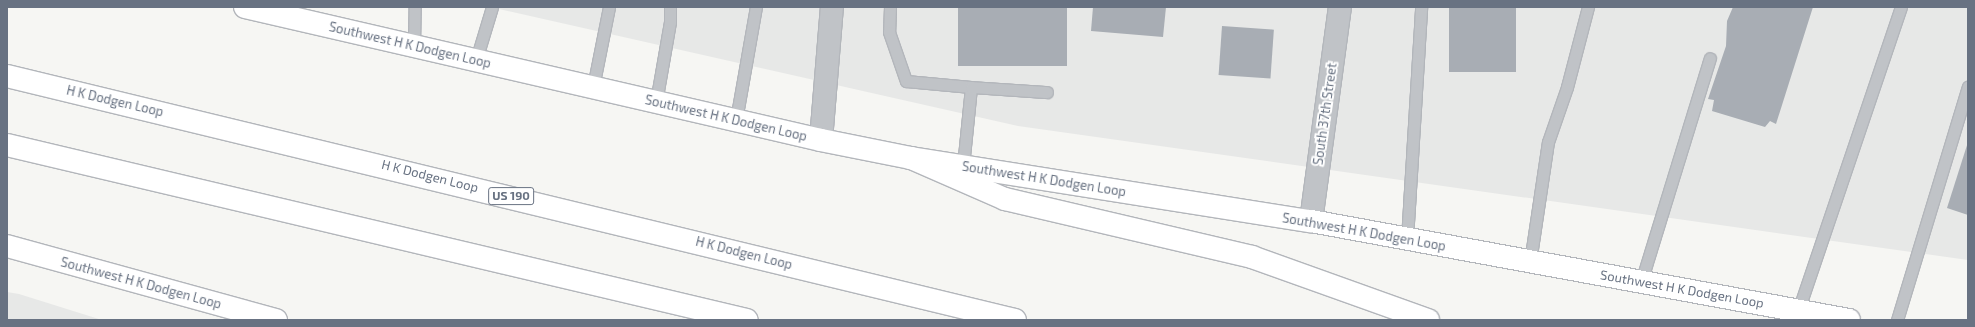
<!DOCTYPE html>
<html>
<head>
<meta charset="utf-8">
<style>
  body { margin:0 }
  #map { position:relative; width:1975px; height:327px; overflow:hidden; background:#f6f6f3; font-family:"Exo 2",sans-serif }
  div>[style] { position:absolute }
  .built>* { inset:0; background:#e7e8e7 }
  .building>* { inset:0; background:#a8adb4; transform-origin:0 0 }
  .roads { filter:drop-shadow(1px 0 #b3b6bb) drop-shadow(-1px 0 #b3b6bb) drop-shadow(0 1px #b3b6bb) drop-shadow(0 -1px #b3b6bb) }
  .service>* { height:11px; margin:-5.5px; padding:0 5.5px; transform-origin:5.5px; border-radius:5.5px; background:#c0c3c7 }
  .minor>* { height:22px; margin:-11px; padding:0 11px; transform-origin:11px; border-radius:11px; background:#c0c3c7 }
  .secondary>* { height:22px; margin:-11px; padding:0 11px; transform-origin:11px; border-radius:11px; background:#fff }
  .motorway>* { height:22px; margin:-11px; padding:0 11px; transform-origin:11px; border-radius:11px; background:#fff }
  span { translate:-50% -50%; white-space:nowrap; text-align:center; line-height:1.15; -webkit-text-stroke:4px #fff; paint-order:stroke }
  .shield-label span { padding:1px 3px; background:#fff; border:1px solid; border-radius:3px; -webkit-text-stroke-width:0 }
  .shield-label { font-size:12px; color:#687282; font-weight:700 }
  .street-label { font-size:13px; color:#687282 }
  .frame { position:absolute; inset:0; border:8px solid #687282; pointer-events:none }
</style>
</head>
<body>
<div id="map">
  <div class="built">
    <div style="clip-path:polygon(490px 7px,1968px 7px,1968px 260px,1018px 126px)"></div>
    <div style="clip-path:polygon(7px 292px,19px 294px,102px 320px,7px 320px)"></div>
  </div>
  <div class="building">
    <div style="left:958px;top:7px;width:109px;height:59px"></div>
    <div style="clip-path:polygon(1093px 7px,1166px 7px,1163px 37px,1091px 31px)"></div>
    <div style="left:1449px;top:7px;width:67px;height:65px"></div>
    <div style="clip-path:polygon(1733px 7px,1813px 7px,1776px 124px,1770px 121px,1765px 127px,1712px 111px,1714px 100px,1708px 99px,1726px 46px,1727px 21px)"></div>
    <div style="left:1222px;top:26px;width:52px;height:49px;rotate:4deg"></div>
    <div style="clip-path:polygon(1968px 142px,1968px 215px,1947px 208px)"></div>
  </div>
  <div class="roads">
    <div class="service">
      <div style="left:890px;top:7px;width:25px;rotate:92deg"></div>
      <div style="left:889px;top:32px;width:52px;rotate:70.9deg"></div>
      <div style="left:906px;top:81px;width:65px;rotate:5.3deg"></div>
      <div style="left:414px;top:46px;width:39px;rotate:-89deg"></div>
      <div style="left:476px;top:60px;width:55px;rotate:-73.2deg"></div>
      <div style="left:593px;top:87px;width:82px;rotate:-78.7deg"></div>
      <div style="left:656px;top:102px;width:81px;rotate:-80.1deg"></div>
      <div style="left:670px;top:22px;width:15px;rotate:-90deg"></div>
      <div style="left:736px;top:120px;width:115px;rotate:-80deg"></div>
      <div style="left:963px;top:166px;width:79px;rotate:-84.2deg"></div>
      <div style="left:971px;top:87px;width:76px;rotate:3.8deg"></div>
      <div style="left:1407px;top:239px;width:232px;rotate:-86.5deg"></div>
      <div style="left:1530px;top:262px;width:121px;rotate:-81.5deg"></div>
      <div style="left:1548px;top:142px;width:58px;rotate:-70.9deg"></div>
      <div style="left:1567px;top:87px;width:83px;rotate:-75.3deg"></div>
      <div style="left:1641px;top:282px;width:234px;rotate:-72.9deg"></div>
      <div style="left:1798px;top:311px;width:321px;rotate:-71.3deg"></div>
      <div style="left:1897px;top:320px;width:244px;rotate:-73.1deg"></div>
    </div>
    <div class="minor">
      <div style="left:821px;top:140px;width:133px;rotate:-85.3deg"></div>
      <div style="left:1311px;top:221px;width:216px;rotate:-82.3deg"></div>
    </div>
    <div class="secondary">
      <div style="left:245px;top:7px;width:591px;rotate:13deg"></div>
      <div style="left:821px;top:140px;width:92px;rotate:11.3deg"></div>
      <div style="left:911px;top:158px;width:405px;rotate:9deg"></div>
      <div style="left:1311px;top:221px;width:547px;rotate:10.43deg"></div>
      <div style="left:7px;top:246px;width:279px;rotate:15.4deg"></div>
    </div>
    <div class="motorway">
      <div style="left:7px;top:76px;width:1037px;rotate:13.61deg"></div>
      <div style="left:7px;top:145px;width:760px;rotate:13.31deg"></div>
      <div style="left:911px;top:158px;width:103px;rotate:23.6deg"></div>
      <div style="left:1005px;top:199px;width:254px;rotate:13.2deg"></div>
      <div style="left:1252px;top:257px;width:187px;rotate:19.7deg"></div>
    </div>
  </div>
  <div class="shield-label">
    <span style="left:511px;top:196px">US 190</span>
  </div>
  <div class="street-label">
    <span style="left:410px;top:45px;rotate:13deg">Southwest H K Dodgen Loop</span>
    <span style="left:115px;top:101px;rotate:13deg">H K Dodgen Loop</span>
    <span style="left:1325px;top:114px;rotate:-82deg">South 37th Street</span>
    <span style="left:726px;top:118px;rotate:13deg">Southwest H K Dodgen Loop</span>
    <span style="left:430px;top:176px;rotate:14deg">H K Dodgen Loop</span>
    <span style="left:1044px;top:179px;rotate:9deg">Southwest H K Dodgen Loop</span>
    <span style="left:1364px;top:232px;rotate:10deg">Southwest H K Dodgen Loop</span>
    <span style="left:744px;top:253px;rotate:14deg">H K Dodgen Loop</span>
    <span style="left:141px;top:283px;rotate:15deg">Southwest H K Dodgen Loop</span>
    <span style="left:1682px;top:289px;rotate:10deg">Southwest H K Dodgen Loop</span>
  </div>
  <div class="frame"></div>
</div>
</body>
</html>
